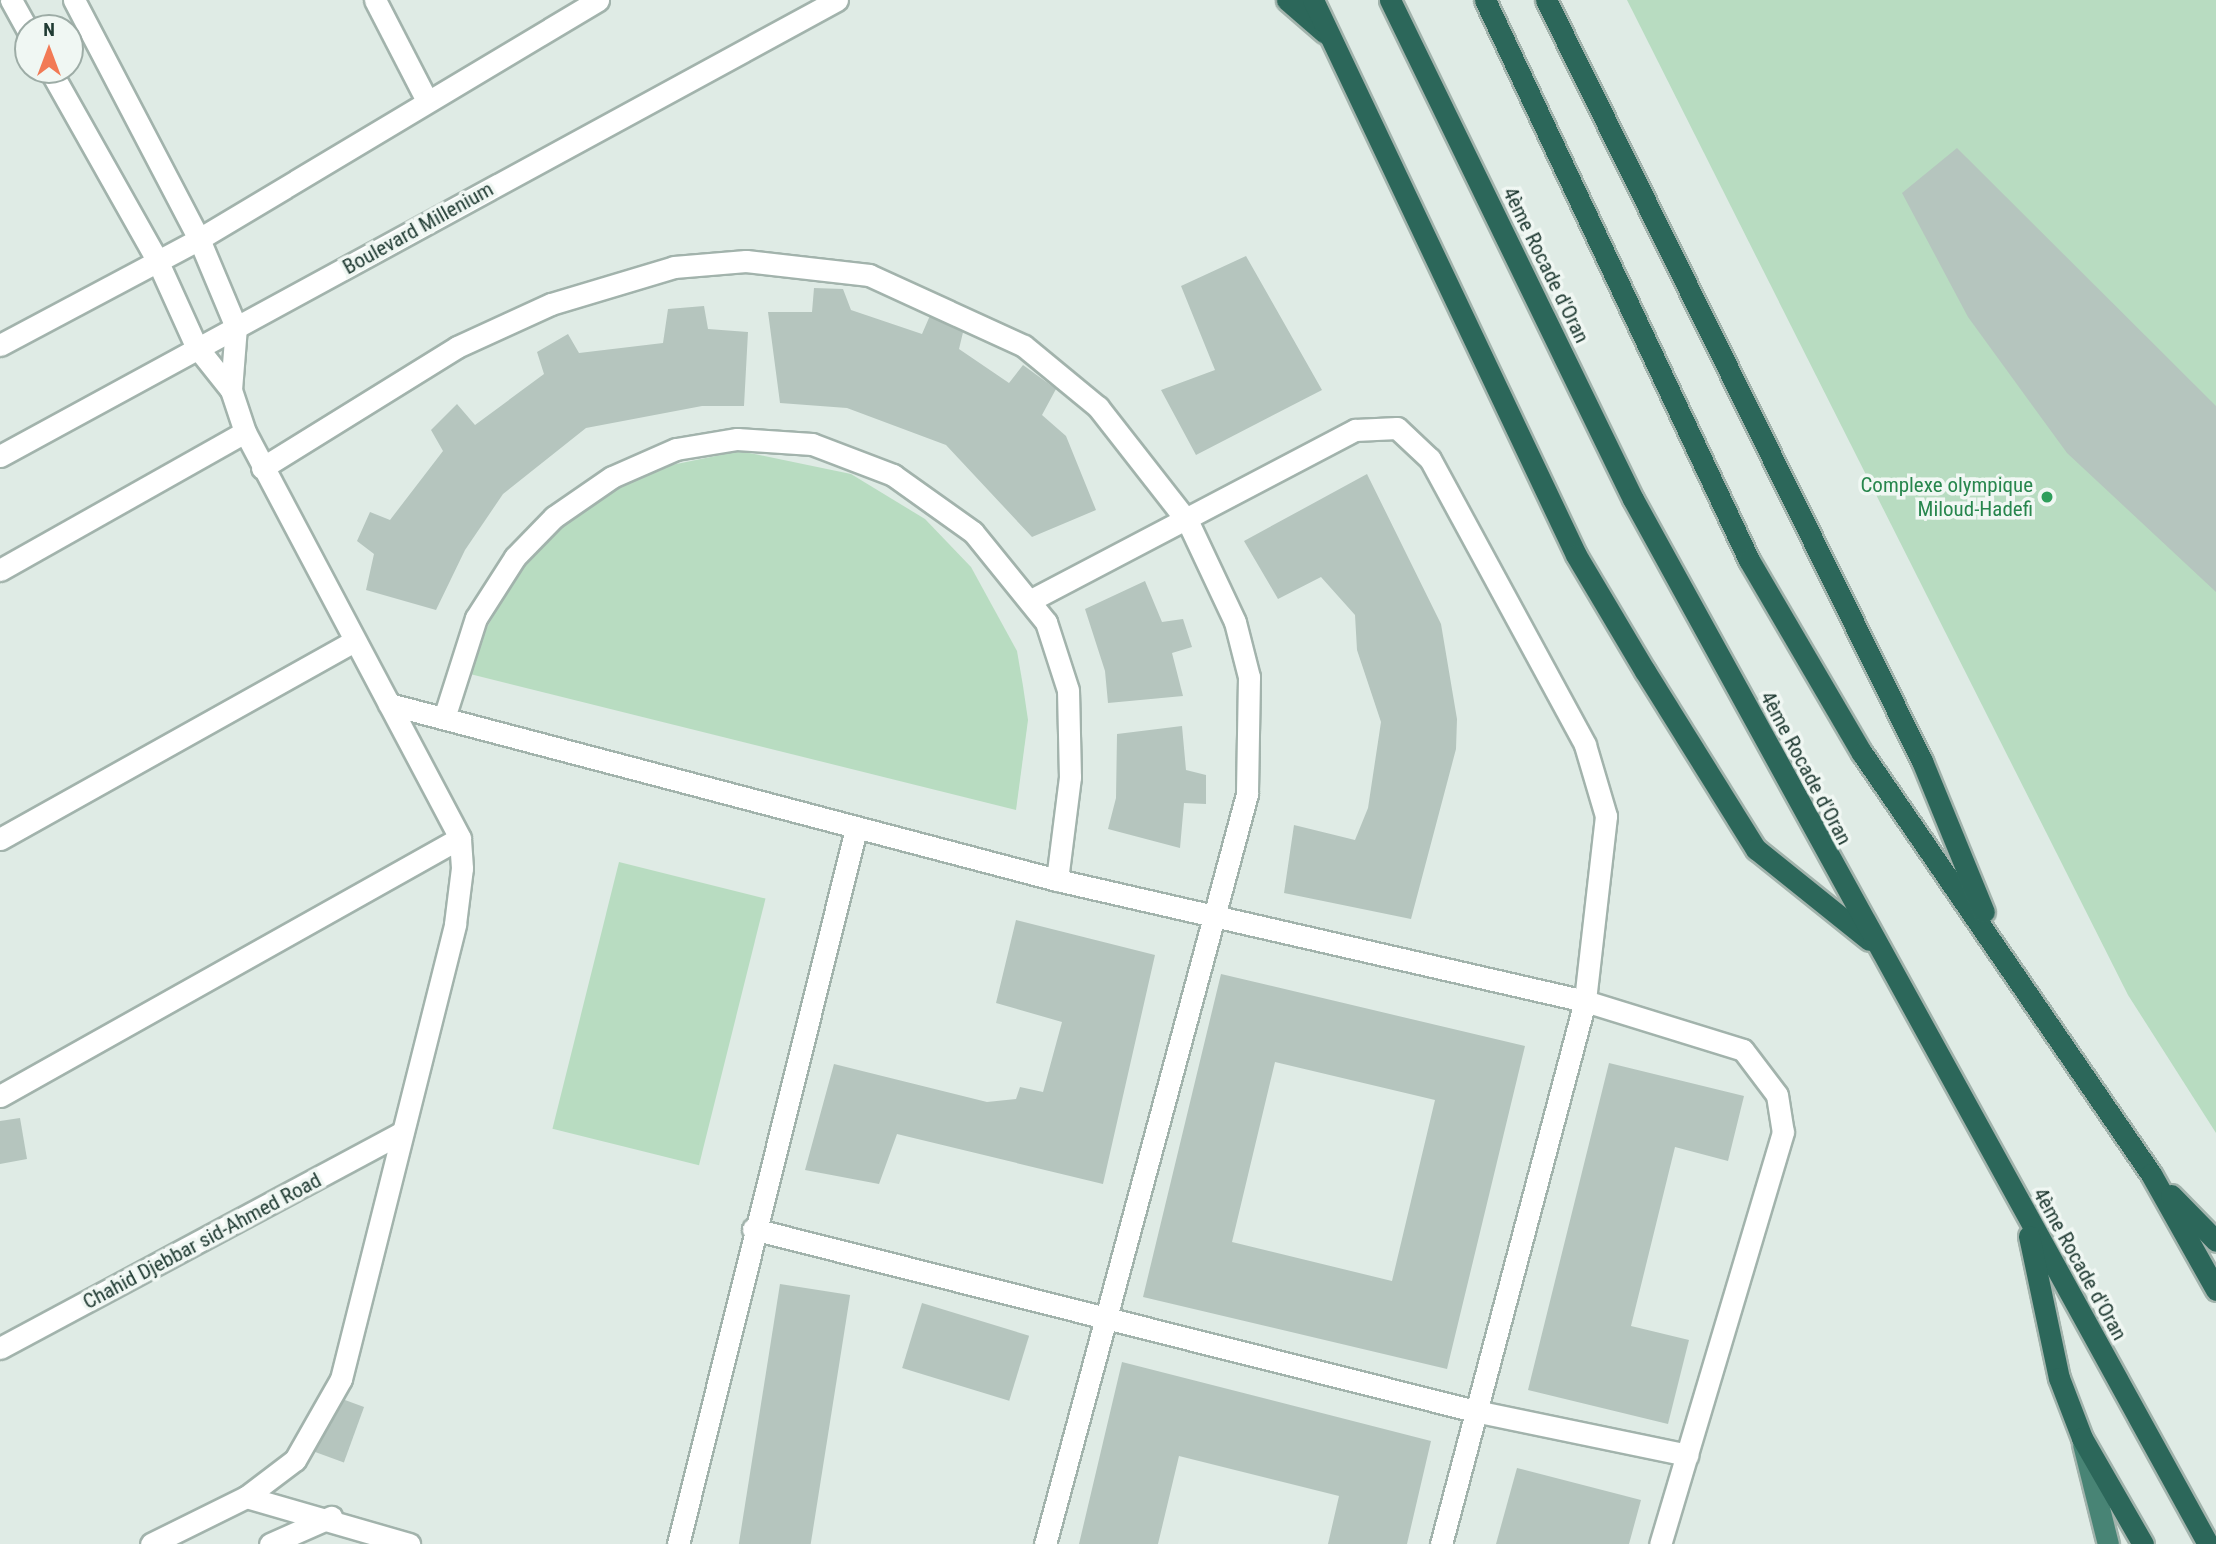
<!DOCTYPE html>
<html>
<head>
<meta charset="utf-8">
<style>
  body { margin:0 }
  #map { position:relative; width:2216px; height:1544px; overflow:hidden; background:#dfebe5; font-family:"Roboto Condensed",sans-serif }
  div>[style] { position:absolute }
  .green>* { inset:0; background:#b8dcc1; transform-origin:0 0 }
  .building>* { inset:0; background:#b5c5be; transform-origin:0 0 }
  .roads { filter:drop-shadow(2px 0 #a2b3ac) drop-shadow(-2px 0 #a2b3ac) drop-shadow(0 2px #a2b3ac) drop-shadow(0 -2px #a2b3ac) }
  .minor>* { height:21px; margin:-10.5px; padding:0 10.5px; transform-origin:10.5px; border-radius:10.5px; background:#fff }
  .secondary>* { height:21px; margin:-10.5px; padding:0 10.5px; transform-origin:10.5px; border-radius:10.5px; background:#fff }
  .trunk>* { height:21px; margin:-10.5px; padding:0 10.5px; transform-origin:10.5px; border-radius:10.5px; background:#488475 }
  .motorway>* { height:21px; margin:-10.5px; padding:0 10.5px; transform-origin:10.5px; border-radius:10.5px; background:#2c675a }
  .dots>* { width:19px; height:19px; translate:-50% -50%; box-sizing:border-box; border:4px solid #f0f7f3; border-radius:50% }
  span { translate:-50% -50%; white-space:nowrap; text-align:center; line-height:1.15; -webkit-text-stroke:7px #f0f7f3; paint-order:stroke }
  .street-label { font-size:21px; color:#203b33 }
  .leisure-label { font-size:21px; color:#27864d }
  .right { translate:-100% -50%; text-align:right }
  .north { position:absolute; left:14px; top:14px; width:70px; height:70px; box-sizing:border-box; background:#f0f7f3; border:2px solid #9daca6; border-radius:50%; rotate:0deg; font-size:19px; font-weight:700; line-height:28px; text-align:center; color:#203b33 }
  .north::after { content:''; display:block; margin:auto; width:24px; height:32px; background:#f27a55; clip-path:polygon(50% 0,100% 100%,50% 72%,0 100%) }
</style>
</head>
<body>
<div id="map">
  <div class="green">
    <div style="clip-path:polygon(1627px 0,2216px 0,2216px 1133px,2128px 995px)"></div>
    <div style="clip-path:polygon(740px 451px,851px 474px,925px 519px,971px 567px,1017px 651px,1023px 686px,1028px 720px,1016px 810px,462px 672px,522px 565px,593px 497px,652px 469px)"></div>
    <div style="left:619px;top:862px;width:151px;height:275px;rotate:14deg"></div>
  </div>
  <div class="building">
    <div style="clip-path:polygon(1957px 148px,2216px 406px,2216px 592px,2067px 453px,1968px 317px,1902px 193px)"></div>
    <div style="clip-path:polygon(1246px 256px,1322px 390px,1196px 455px,1161px 390px,1215px 370px,1181px 286px)"></div>
    <div style="clip-path:polygon(814px 288px,843px 289px,851px 310px,922px 334px,932px 311px,965px 324px,959px 349px,1009px 383px,1023px 365px,1056px 389px,1042px 415px,1066px 436px,1096px 510px,1032px 537px,946px 445px,847px 408px,780px 403px,768px 312px,812px 312px)"></div>
    <div style="clip-path:polygon(704px 306px,708px 329px,748px 332px,744px 406px,702px 406px,586px 428px,503px 494px,465px 550px,436px 610px,366px 590px,374px 554px,357px 541px,370px 512px,390px 520px,443px 451px,431px 430px,457px 404px,475px 425px,544px 374px,537px 352px,568px 334px,579px 353px,663px 343px,668px 309px)"></div>
    <div style="clip-path:polygon(1367px 474px,1441px 624px,1457px 719px,1456px 749px,1411px 919px,1284px 893px,1294px 825px,1355px 840px,1368px 808px,1381px 722px,1357px 650px,1355px 615px,1321px 577px,1278px 599px,1244px 541px)"></div>
    <div style="clip-path:polygon(1145px 581px,1162px 622px,1183px 619px,1192px 647px,1172px 653px,1183px 696px,1108px 703px,1105px 671px,1085px 609px)"></div>
    <div style="clip-path:polygon(1182px 726px,1186px 770px,1206px 775px,1206px 804px,1184px 803px,1180px 848px,1108px 829px,1116px 798px,1117px 734px)"></div>
    <div style="clip-path:polygon(1016px 920px,1155px 955px,1103px 1184px,897px 1134px,879px 1184px,805px 1170px,834px 1064px,987px 1102px,1016px 1099px,1020px 1087px,1043px 1092px,1062px 1022px,996px 1003px)"></div>
    <div style="clip-path:polygon(evenodd,1221px 974px,1525px 1046px,1447px 1369px,1143px 1297px,1221px 974px,1275px 1062px,1435px 1100px,1392px 1281px,1232px 1242px,1275px 1062px)"></div>
    <div style="clip-path:polygon(1609px 1063px,1744px 1096px,1728px 1161px,1675px 1147px,1631px 1326px,1689px 1340px,1668px 1424px,1528px 1390px)"></div>
    <div style="clip-path:polygon(20px 1118px,27px 1159px,0 1164px,0 1121px)"></div>
    <div style="left:780px;top:1284px;width:71px;height:266px;rotate:9deg"></div>
    <div style="left:922px;top:1303px;width:112px;height:68px;rotate:17deg"></div>
    <div style="clip-path:polygon(1122px 1362px,1431px 1441px,1407px 1544px,1328px 1544px,1339px 1496px,1179px 1456px,1158px 1544px,1079px 1544px)"></div>
    <div style="left:334px;top:1396px;width:32px;height:59px;rotate:20deg"></div>
    <div style="clip-path:polygon(1517px 1468px,1641px 1500px,1629px 1544px,1496px 1544px)"></div>
  </div>
  <div class="roads">
    <div class="minor">
      <div style="left:375px;top:0;width:111px;rotate:62.7deg"></div>
      <div style="left:0;top:345px;width:225px;rotate:-28deg"></div>
      <div style="left:199px;top:239px;width:465px;rotate:-30.9deg"></div>
      <div style="left:196px;top:346px;width:56px;rotate:51.5deg"></div>
      <div style="left:262px;top:468px;width:229px;rotate:-31.8deg"></div>
      <div style="left:457px;top:347px;width:103px;rotate:-24.6deg"></div>
      <div style="left:551px;top:304px;width:128px;rotate:-16.7deg"></div>
      <div style="left:674px;top:267px;width:72px;rotate:-4.8deg"></div>
      <div style="left:746px;top:261px;width:124px;rotate:6.5deg"></div>
      <div style="left:869px;top:275px;width:170px;rotate:24.6deg"></div>
      <div style="left:1024px;top:346px;width:96px;rotate:39.5deg"></div>
      <div style="left:1098px;top:407px;width:146px;rotate:52deg"></div>
      <div style="left:1188px;top:522px;width:110px;rotate:64.8deg"></div>
      <div style="left:1235px;top:622px;width:57px;rotate:75.7deg"></div>
      <div style="left:1249px;top:677px;width:117px;rotate:91deg"></div>
      <div style="left:1247px;top:794px;width:777px;rotate:105.07deg"></div>
      <div style="left:0;top:570px;width:281px;rotate:-29.4deg"></div>
      <div style="left:1033px;top:599px;width:364px;rotate:-27.7deg"></div>
      <div style="left:1355px;top:430px;width:42px;rotate:-2.7deg"></div>
      <div style="left:1397px;top:428px;width:45px;rotate:43.2deg"></div>
      <div style="left:1430px;top:459px;width:325px;rotate:61.5deg"></div>
      <div style="left:1585px;top:745px;width:74px;rotate:73.5deg"></div>
      <div style="left:1606px;top:816px;width:186px;rotate:96.5deg"></div>
      <div style="left:1585px;top:1001px;width:562px;rotate:104.85deg"></div>
      <div style="left:389px;top:704px;width:691px;rotate:14.76deg"></div>
      <div style="left:1057px;top:880px;width:542px;rotate:12.91deg"></div>
      <div style="left:1585px;top:1001px;width:165px;rotate:17.2deg"></div>
      <div style="left:1743px;top:1050px;width:56px;rotate:52.9deg"></div>
      <div style="left:1777px;top:1095px;width:37px;rotate:81deg"></div>
      <div style="left:1783px;top:1132px;width:430px;rotate:106.6deg"></div>
      <div style="left:444px;top:718px;width:105px;rotate:-72.3deg"></div>
      <div style="left:476px;top:618px;width:72px;rotate:-57.4deg"></div>
      <div style="left:515px;top:557px;width:56px;rotate:-45.7deg"></div>
      <div style="left:554px;top:517px;width:70px;rotate:-34.6deg"></div>
      <div style="left:612px;top:477px;width:70px;rotate:-23.6deg"></div>
      <div style="left:676px;top:449px;width:62px;rotate:-9.3deg"></div>
      <div style="left:737px;top:439px;width:75px;rotate:3.8deg"></div>
      <div style="left:812px;top:444px;width:87px;rotate:20.9deg"></div>
      <div style="left:893px;top:475px;width:98px;rotate:35.5deg"></div>
      <div style="left:973px;top:532px;width:116px;rotate:51deg"></div>
      <div style="left:1046px;top:622px;width:71px;rotate:72.1deg"></div>
      <div style="left:1068px;top:690px;width:87px;rotate:88.7deg"></div>
      <div style="left:1070px;top:777px;width:104px;rotate:97.2deg"></div>
      <div style="left:0;top:839px;width:406px;rotate:-29.2deg"></div>
      <div style="left:0;top:1096px;width:527px;rotate:-29.29deg"></div>
      <div style="left:753px;top:1229px;width:745px;rotate:14.15deg"></div>
      <div style="left:1475px;top:1411px;width:217px;rotate:11.7deg"></div>
      <div style="left:0;top:1348px;width:456px;rotate:-28.2deg"></div>
      <div style="left:246px;top:1497px;width:170px;rotate:16.1deg"></div>
      <div style="left:151px;top:1544px;width:106px;rotate:-26.3deg"></div>
      <div style="left:246px;top:1497px;width:61px;rotate:-37.1deg"></div>
      <div style="left:295px;top:1460px;width:93px;rotate:-60.4deg"></div>
      <div style="left:341px;top:1379px;width:469px;rotate:-75.9deg"></div>
      <div style="left:455px;top:924px;width:56px;rotate:-82.9deg"></div>
      <div style="left:462px;top:868px;width:30px;rotate:-94deg"></div>
      <div style="left:460px;top:838px;width:459px;rotate:-117.9deg"></div>
      <div style="left:245px;top:432px;width:44px;rotate:-108.4deg"></div>
      <div style="left:231px;top:390px;width:63px;rotate:-85.5deg"></div>
      <div style="left:270px;top:1544px;width:67px;rotate:-23.9deg"></div>
      <div style="left:678px;top:1544px;width:737px;rotate:-76.02deg"></div>
    </div>
    <div class="secondary">
      <div style="left:11px;top:0;width:35px;rotate:61deg"></div>
      <div style="left:74px;top:0;width:270px;rotate:62.4deg"></div>
      <div style="left:199px;top:239px;width:95px;rotate:67.2deg"></div>
      <div style="left:50px;top:70px;width:218px;rotate:60.6deg"></div>
      <div style="left:157px;top:260px;width:94px;rotate:65.6deg"></div>
      <div style="left:0;top:456px;width:953px;rotate:-28.58deg"></div>
    </div>
    <div class="trunk">
      <div style="left:2083px;top:1444px;width:103px;rotate:76deg"></div>
    </div>
    <div class="motorway">
      <div style="left:1287px;top:0;width:50px;rotate:41deg"></div>
      <div style="left:1313px;top:0;width:614px;rotate:64.64deg"></div>
      <div style="left:1576px;top:555px;width:135px;rotate:59.3deg"></div>
      <div style="left:1645px;top:671px;width:210px;rotate:58.1deg"></div>
      <div style="left:1756px;top:849px;width:145px;rotate:38.8deg"></div>
      <div style="left:1390px;top:0;width:555px;rotate:64.04deg"></div>
      <div style="left:1633px;top:499px;width:1193px;rotate:61.18deg"></div>
      <div style="left:1485px;top:0;width:619px;rotate:64.76deg"></div>
      <div style="left:1749px;top:560px;width:224px;rotate:59.7deg"></div>
      <div style="left:1862px;top:753px;width:511px;rotate:55.53deg"></div>
      <div style="left:2151px;top:1174px;width:133px;rotate:60.7deg"></div>
      <div style="left:1546px;top:0;width:849px;rotate:63.71deg"></div>
      <div style="left:1922px;top:761px;width:163px;rotate:67.7deg"></div>
      <div style="left:2171px;top:1195px;width:64px;rotate:45.6deg"></div>
      <div style="left:2029px;top:1236px;width:145px;rotate:78.1deg"></div>
      <div style="left:2059px;top:1378px;width:64px;rotate:69deg"></div>
      <div style="left:2082px;top:1438px;width:122px;rotate:60.1deg"></div>
    </div>
  </div>
  <div class="dots">
    <div style="left:2047px;top:497px;background:#2e9e5b"></div>
  </div>
  <div class="street-label">
    <span style="left:418px;top:228px;rotate:-29deg">Boulevard Millenium</span>
    <span style="left:1546px;top:265px;rotate:64deg">4ème Rocade d'Oran</span>
    <span style="left:1806px;top:768px;rotate:62deg">4ème Rocade d'Oran</span>
    <span style="left:202px;top:1241px;rotate:-28deg">Chahid Djebbar sid-Ahmed Road</span>
    <span style="left:2080px;top:1264px;rotate:61deg">4ème Rocade d'Oran</span>
  </div>
  <div class="leisure-label">
    <span class="right" style="left:2033px;top:497px">Complexe olympique<br>Miloud-Hadefi</span>
  </div>
  <div class="north">N</div>
</div>
</body>
</html>
